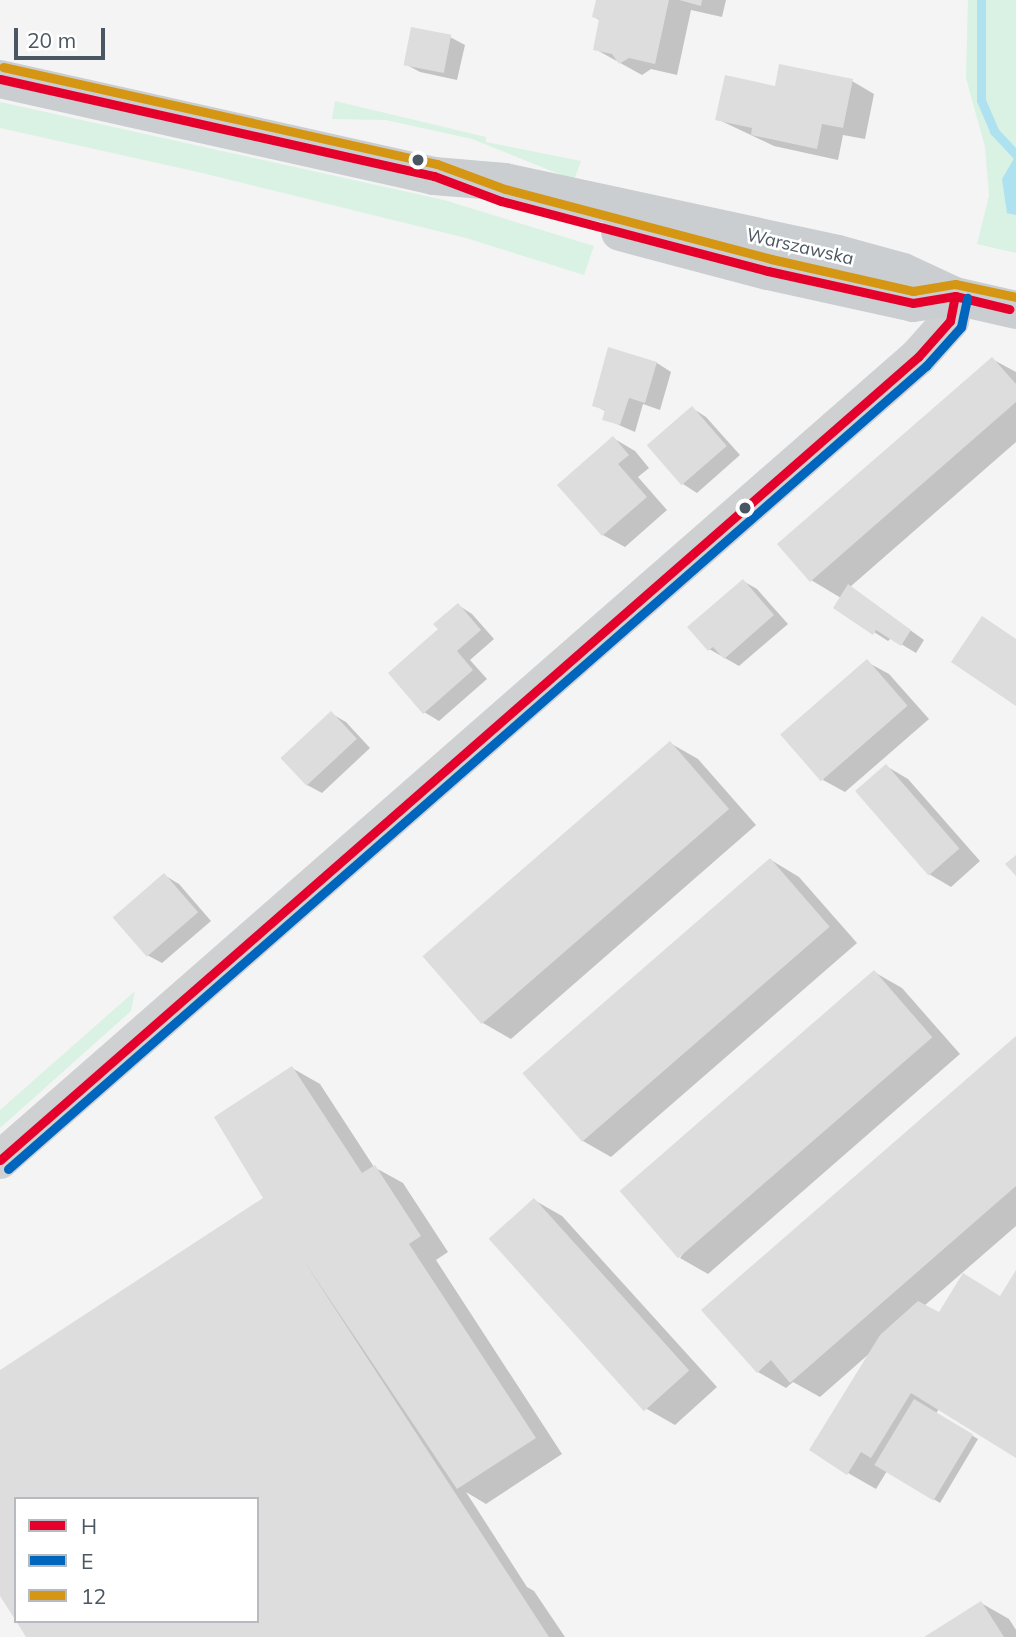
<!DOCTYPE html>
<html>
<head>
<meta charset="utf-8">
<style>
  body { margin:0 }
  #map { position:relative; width:1016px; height:1637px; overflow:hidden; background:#f4f4f4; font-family:Mulish,sans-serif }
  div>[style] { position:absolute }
  .green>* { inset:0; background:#d9f2e3 }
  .water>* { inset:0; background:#aee2f0 }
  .shadow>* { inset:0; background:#0003 }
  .stream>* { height:9px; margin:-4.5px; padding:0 4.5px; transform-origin:4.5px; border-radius:4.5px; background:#aee2f0 }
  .building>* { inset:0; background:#ddddde; transform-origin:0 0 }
  .minor>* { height:38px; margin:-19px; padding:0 19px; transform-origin:19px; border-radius:19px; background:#ced0d2 }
  .major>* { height:38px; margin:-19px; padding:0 19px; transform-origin:19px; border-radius:19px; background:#caced1 }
  .bus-1>* { height:9px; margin:-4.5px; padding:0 4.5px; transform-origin:4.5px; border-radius:4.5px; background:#e4002b }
  .bus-2>* { height:9px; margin:-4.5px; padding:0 4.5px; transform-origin:4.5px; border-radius:4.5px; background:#0065bd }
  .bus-3>* { height:9px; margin:-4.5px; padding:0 4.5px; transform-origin:4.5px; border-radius:4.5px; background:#d49613 }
  .dots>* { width:19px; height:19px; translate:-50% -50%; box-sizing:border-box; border:4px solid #fff; border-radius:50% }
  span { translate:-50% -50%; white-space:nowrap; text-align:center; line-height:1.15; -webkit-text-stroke:5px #fff; paint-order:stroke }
  .street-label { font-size:18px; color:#4a5661 }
  .legend { position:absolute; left:14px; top:1497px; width:245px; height:126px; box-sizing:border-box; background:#fff; border:2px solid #b7bbc0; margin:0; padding:9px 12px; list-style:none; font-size:21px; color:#4a5661 }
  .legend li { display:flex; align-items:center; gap:14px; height:35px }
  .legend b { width:35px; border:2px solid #b7bbc0 }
  .scale { position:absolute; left:14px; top:28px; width:91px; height:32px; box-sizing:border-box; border:4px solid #4a5661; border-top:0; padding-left:9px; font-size:21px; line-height:24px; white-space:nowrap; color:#4a5661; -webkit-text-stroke:5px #fff; paint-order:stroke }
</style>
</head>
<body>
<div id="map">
  <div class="green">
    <div style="clip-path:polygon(968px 0,1016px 0,1016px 253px,977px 244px,989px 196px,985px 147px,966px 78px)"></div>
    <div style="clip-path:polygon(335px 101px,486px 137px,486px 142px,581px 161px,574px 180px,472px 139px,386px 120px,332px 119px)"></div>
    <div style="clip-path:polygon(0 102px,444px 200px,594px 246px,584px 275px,466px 238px,198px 172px,0 128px)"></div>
    <div style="clip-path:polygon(135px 991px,131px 1011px,0 1128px,0 1110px)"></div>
  </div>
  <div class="water">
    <div style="clip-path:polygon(1016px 155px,1016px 215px,1007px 213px,1002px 179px)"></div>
  </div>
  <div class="shadow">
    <div style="clip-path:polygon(597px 0,726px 0,722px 17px,691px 10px,677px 75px,651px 69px,642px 75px,595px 49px,601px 21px,594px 17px)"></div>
    <div style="clip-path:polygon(450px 37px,465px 45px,457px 80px,420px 72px,405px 64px)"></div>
    <div style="clip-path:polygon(852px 81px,874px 94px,865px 139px,843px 135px,838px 160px,774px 146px,717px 119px,776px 88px)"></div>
    <div style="clip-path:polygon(609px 349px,657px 363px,671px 372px,660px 410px,643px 404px,635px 432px,605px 419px,607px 412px,594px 405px)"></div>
    <div style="clip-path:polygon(992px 359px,1016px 372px,1016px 442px,850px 587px,924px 640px,916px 653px,891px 638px,888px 641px,835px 607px,841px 598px,811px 580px)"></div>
    <div style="clip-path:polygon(692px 408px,706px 417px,740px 455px,697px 493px,683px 484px)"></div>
    <div style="clip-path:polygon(613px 438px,635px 451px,649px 468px,638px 477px,667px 510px,625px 547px,603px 535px)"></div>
    <div style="clip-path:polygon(743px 581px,757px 589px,788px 624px,739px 666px,709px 649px)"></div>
    <div style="clip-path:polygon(458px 605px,472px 614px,494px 639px,470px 660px,487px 679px,439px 721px,424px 712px,441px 630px)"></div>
    <div style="clip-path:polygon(867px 662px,889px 674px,929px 719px,845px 792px,823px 780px)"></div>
    <div style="clip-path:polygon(332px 714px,346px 722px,370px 748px,322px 793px,307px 785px)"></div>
    <div style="clip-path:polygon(670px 743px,698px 759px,756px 825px,511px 1039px,483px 1023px,425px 957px)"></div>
    <div style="clip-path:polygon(886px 766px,908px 779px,980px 861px,951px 887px,929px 874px)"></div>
    <div style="clip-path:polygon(771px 860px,799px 877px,857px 943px,611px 1157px,583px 1141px,525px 1075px)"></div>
    <div style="clip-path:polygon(164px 875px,179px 884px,211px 921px,162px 963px,147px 955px,115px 918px)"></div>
    <div style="clip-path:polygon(874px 972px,902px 988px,960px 1054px,708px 1274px,680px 1258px)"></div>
    <div style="clip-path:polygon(1016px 1038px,1016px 1226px,924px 1306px,939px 1314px,1001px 1297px,1016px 1273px,1016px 1456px,939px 1408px,936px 1414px,978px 1439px,940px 1503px,887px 1471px,876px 1489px,848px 1473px,870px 1353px,820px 1397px,793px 1382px,786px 1388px,758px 1372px)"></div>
    <div style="clip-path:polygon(292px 1068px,320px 1084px,374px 1167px,403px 1183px,448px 1252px,436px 1260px,562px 1454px,486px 1504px,466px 1492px,527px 1587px,534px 1591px,565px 1637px,28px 1637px,257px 1621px,257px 1499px,16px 1499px,0 1593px,0 1371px,266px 1199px)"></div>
    <div style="clip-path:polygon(534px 1200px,562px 1216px,717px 1387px,675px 1425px,647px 1409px)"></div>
    <div style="clip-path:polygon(981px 1603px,1009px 1619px,1016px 1630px,1016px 1637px,927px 1637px)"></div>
  </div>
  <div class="stream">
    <div style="left:981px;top:0;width:100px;rotate:90deg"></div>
    <div style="left:981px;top:100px;width:34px;rotate:67deg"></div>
    <div style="left:994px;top:131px;width:33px;rotate:47deg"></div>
  </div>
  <div class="building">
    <div style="clip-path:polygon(596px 0,669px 0,655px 64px,629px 58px,619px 64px,612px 54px,593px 50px,599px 19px,592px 17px)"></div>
    <div style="clip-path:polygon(679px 0,702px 0,701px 6px)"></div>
    <div style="left:411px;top:27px;width:41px;height:39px;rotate:11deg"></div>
    <div style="clip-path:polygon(779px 64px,853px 79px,843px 128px,822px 124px,817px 149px,751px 135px,752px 128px,715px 120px,725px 75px,775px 86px)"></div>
    <div style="clip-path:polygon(608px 347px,657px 362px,645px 403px,629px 398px,620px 425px,602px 420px,605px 410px,592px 406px)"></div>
    <div style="clip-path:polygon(992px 357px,1016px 384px,1016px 402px,810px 582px,777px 544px)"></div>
    <div style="left:692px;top:406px;width:53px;height:60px;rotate:49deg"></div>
    <div style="clip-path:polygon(613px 436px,629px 455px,618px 464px,647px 497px,602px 536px,557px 485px)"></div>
    <div style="clip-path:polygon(743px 579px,774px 615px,724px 659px,713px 647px,708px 651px,687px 627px)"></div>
    <div style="clip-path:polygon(848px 584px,911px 630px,901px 646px,876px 630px,873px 635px,833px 608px)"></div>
    <div style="clip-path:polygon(458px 603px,481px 630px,457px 651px,473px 670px,423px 714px,388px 673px,438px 629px,433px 624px)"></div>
    <div style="clip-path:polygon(982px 616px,1016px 639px,1016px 706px,951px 662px)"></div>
    <div style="left:867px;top:659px;width:62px;height:115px;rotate:49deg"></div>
    <div style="left:331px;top:711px;width:38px;height:69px;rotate:47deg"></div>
    <div style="left:670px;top:741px;width:90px;height:328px;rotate:49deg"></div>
    <div style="left:886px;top:764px;width:112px;height:41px;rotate:49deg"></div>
    <div style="clip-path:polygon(1016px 855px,1016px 876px,1005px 864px)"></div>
    <div style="left:770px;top:858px;width:91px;height:328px;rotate:49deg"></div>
    <div style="left:164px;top:873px;width:52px;height:68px;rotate:49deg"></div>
    <div style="left:874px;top:970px;width:89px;height:337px;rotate:49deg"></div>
    <div style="clip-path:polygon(1016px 1036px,1016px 1186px,790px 1383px,771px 1360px,757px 1373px,701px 1310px)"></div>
    <div style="clip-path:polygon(292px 1066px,362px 1173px,375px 1165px,421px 1236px,409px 1244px,536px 1438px,457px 1489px,302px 1258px,549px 1637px,26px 1637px,16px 1621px,257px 1621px,257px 1499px,16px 1499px,16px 1621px,0 1596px,0 1370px,263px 1198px,214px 1117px)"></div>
    <div style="left:534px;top:1198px;width:232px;height:61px;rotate:48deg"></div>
    <div style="clip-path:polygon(1016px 1270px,1016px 1458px,911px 1393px,871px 1458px,861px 1452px,847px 1475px,809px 1450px,880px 1335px,918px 1301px,939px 1312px,963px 1273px,1000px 1296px)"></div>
    <div style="left:914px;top:1399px;width:69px;height:77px;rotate:31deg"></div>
    <div style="clip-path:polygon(981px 1601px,1004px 1637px,924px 1637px)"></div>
  </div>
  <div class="minor">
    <div style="left:0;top:1160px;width:1220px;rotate:-41.18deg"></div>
    <div style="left:918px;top:357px;width:48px;rotate:-48.4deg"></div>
    <div style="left:950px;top:321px;width:25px;rotate:-79deg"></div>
  </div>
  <div class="major">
    <div style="left:0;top:79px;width:445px;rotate:12.6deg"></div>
    <div style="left:434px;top:176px;width:71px;rotate:4.8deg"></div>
    <div style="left:505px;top:182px;width:341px;rotate:12.2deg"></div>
    <div style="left:838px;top:254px;width:67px;rotate:15.5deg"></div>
    <div style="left:903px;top:272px;width:57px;rotate:24.8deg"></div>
    <div style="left:955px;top:296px;width:63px;rotate:12.9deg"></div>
    <div style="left:620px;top:232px;width:153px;rotate:14.8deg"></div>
    <div style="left:768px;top:271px;width:148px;rotate:12.4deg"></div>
    <div style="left:913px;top:303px;width:37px;rotate:-9deg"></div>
  </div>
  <div class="bus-1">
    <div style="left:0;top:79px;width:445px;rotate:12.6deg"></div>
    <div style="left:434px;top:176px;width:72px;rotate:20.5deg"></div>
    <div style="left:501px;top:201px;width:276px;rotate:14.7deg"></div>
    <div style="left:768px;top:271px;width:148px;rotate:12.4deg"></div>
    <div style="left:913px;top:303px;width:43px;rotate:-9.5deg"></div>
    <div style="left:955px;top:296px;width:56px;rotate:13.5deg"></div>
    <div style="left:0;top:1160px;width:1220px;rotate:-41.18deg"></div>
    <div style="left:918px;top:357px;width:48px;rotate:-48.4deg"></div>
    <div style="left:950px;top:321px;width:25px;rotate:-79deg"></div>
  </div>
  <div class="bus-2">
    <div style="left:8px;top:1169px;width:1220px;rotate:-41.18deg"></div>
    <div style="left:926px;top:366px;width:52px;rotate:-48.1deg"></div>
    <div style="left:961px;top:327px;width:30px;rotate:-78deg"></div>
  </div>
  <div class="bus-3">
    <div style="left:3px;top:67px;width:445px;rotate:12.6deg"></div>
    <div style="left:437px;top:164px;width:72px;rotate:20.2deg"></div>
    <div style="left:505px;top:189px;width:275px;rotate:14.7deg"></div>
    <div style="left:771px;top:259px;width:146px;rotate:12.7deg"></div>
    <div style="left:913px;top:291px;width:43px;rotate:-9.5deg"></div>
    <div style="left:955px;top:284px;width:62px;rotate:12deg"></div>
  </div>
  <div class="dots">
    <div style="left:418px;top:160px;background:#4a5661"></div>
    <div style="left:745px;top:508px;background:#4a5661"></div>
  </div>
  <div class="street-label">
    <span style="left:800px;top:247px;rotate:13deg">Warszawska</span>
  </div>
  <ul class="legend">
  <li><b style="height:9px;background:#e4002b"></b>H</li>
  <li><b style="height:9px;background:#0065bd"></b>E</li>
  <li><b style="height:9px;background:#d49613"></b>12</li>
  </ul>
  <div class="scale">20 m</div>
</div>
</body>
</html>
